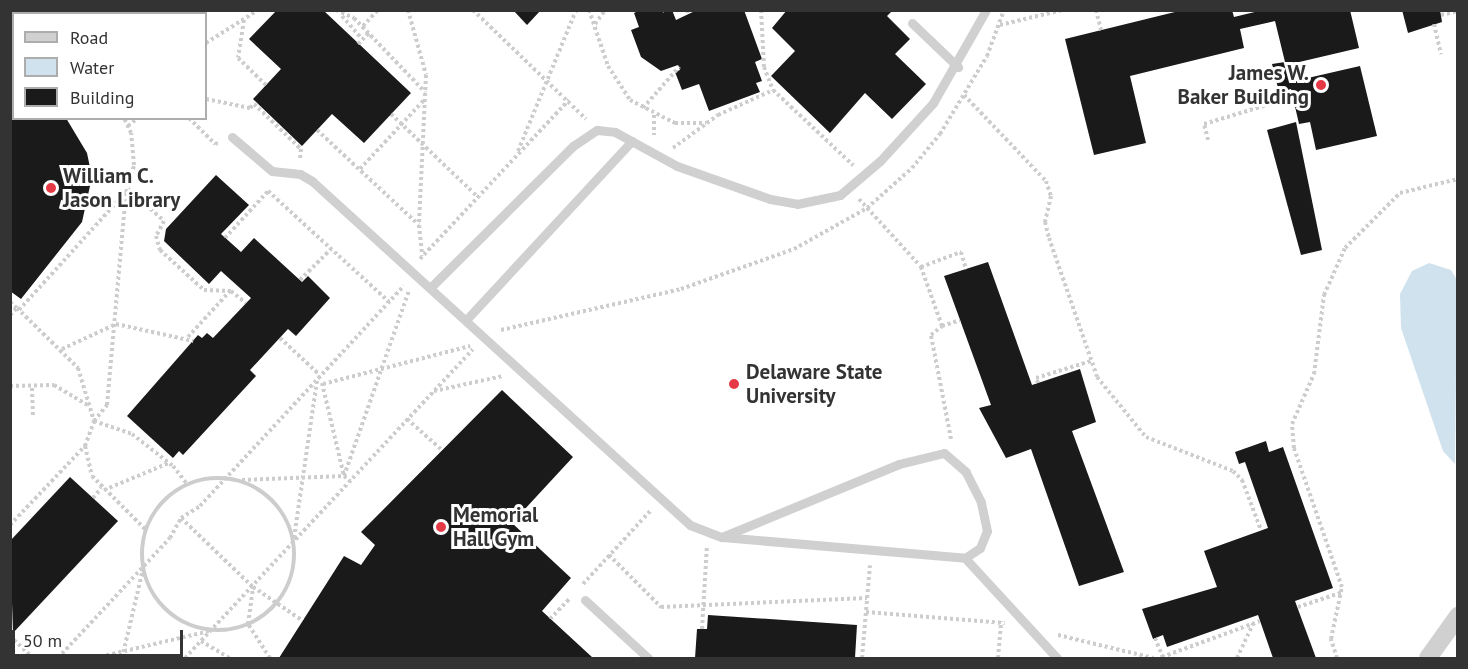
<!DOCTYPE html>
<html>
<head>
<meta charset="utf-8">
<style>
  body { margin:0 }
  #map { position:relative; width:1468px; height:669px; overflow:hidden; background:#fff; font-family:"PT Sans",sans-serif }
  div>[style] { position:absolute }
  .water>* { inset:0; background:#cfe2ee }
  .building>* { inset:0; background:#1a1a1a }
  .path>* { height:4px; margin-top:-2px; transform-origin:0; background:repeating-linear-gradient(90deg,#cdcdcd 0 3px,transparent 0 6px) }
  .path>.ring { margin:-2px; padding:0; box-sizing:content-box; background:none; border:4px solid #cdcdcd; border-radius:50% }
  .service>* { height:9px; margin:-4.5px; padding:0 4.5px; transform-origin:4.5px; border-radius:4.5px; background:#d0d0d0 }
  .minor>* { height:18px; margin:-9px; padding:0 9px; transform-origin:9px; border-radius:9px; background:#d0d0d0 }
  .dots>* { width:16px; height:16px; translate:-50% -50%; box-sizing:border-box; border:3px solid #fff; border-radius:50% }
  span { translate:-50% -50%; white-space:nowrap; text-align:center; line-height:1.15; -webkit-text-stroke:6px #fff; paint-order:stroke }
  .poi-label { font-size:21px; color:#333; font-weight:700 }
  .right { translate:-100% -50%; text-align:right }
  .left { translate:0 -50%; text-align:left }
  .frame { position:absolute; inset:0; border:12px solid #333; pointer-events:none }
  .legend { position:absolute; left:12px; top:12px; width:195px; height:108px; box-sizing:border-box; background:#fff; border:2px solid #adadad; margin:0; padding:8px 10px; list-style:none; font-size:18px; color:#333 }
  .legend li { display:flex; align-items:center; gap:12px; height:30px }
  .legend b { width:30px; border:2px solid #adadad }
  .scale { position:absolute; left:12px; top:630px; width:171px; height:27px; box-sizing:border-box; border:3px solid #333; border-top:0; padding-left:8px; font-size:18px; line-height:21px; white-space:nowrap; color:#333; -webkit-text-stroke:4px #fff; paint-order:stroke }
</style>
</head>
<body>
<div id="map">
  <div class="water">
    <div style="clip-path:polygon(1429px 263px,1451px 270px,1457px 280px,1455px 464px,1443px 451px,1401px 328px,1400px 294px,1412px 271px)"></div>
  </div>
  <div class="building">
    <div style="clip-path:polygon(277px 10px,323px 10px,411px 93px,364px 143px,332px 114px,302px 146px,253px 99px,281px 69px,249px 39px)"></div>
    <div style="clip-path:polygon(513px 10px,541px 10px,527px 25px)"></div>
    <div style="clip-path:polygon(640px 10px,672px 10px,676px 20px,697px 10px,744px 10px,762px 59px,755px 62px,762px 81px,756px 83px,760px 92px,709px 111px,699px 84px,682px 90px,675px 72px,680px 70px,678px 65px,661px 71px,641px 57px,631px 30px,639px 27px,634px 13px)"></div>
    <div style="clip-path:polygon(787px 10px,893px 10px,887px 16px,910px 39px,895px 54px,926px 84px,892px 119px,865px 93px,830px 133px,771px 76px,795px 51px,772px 28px)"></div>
    <div style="clip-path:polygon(1183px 10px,1232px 10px,1234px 17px,1263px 10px,1350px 10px,1359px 48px,1295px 63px,1299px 80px,1360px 66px,1377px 136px,1316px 150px,1310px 122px,1299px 124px,1291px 89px,1279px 92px,1272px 64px,1285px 62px,1275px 21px,1240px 29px,1244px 48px,1130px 76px,1146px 143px,1094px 155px,1065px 39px)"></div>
    <div style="clip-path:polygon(1402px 10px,1440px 10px,1442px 22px,1408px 33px)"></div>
    <div style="clip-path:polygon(10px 84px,14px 118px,66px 118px,87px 153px,92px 177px,82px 222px,21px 299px,10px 291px)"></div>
    <div style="clip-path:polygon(1296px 122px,1322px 250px,1301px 255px,1267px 130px)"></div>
    <div style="clip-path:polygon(216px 175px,249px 205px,221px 234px,241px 252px,254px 238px,302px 282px,308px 276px,330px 298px,296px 336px,288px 329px,250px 370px,256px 376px,183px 455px,179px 451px,173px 458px,127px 416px,198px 335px,202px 338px,207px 333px,213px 338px,251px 298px,221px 271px,209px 284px,164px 241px,166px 229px)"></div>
    <div style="clip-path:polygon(988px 262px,1032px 385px,1080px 369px,1096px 422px,1072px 431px,1124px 572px,1079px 586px,1031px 449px,1006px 458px,979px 408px,991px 405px,944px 276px)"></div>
    <div style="clip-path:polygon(502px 390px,573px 457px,512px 523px,571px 578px,542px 611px,593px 658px,279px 658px,344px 556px,361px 565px,375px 545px,361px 532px)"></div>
    <div style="clip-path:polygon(1266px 441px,1269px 452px,1283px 447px,1333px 588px,1295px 601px,1316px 658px,1273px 658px,1258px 615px,1167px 647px,1163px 635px,1153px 639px,1142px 609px,1217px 587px,1204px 551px,1268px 528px,1245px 462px,1239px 464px,1235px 452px)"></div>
    <div style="clip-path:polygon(70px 477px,118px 521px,13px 633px,10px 541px)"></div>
    <div style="clip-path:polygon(708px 615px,857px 625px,855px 658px,695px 658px,697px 629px,707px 629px)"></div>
  </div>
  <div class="path">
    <div style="left:52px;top:10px;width:4px;rotate:63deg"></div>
    <div style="left:336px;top:10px;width:20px;rotate:24deg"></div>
    <div style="left:354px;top:18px;width:103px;rotate:46.2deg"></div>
    <div style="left:408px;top:10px;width:67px;rotate:74.5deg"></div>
    <div style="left:426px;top:75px;width:150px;rotate:92.7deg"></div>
    <div style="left:473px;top:10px;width:157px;rotate:44deg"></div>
    <div style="left:589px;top:10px;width:59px;rotate:71.3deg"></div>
    <div style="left:608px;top:66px;width:40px;rotate:57.1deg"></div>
    <div style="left:630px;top:100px;width:51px;rotate:27.1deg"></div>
    <div style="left:675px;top:123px;width:31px"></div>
    <div style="left:664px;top:10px;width:2px;rotate:63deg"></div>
    <div style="left:687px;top:10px;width:5px;rotate:68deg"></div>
    <div style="left:761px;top:10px;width:57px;rotate:87deg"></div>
    <div style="left:764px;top:67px;width:25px;rotate:69deg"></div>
    <div style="left:1096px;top:10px;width:21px;rotate:76deg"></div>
    <div style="left:1257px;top:10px;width:2px;rotate:90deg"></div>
    <div style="left:109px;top:14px;width:4px;rotate:-76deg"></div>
    <div style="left:203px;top:14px;width:4px;rotate:-76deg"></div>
    <div style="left:1441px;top:15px;width:17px;rotate:-13deg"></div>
    <div style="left:342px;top:16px;width:30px;rotate:49deg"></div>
    <div style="left:244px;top:20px;width:38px;rotate:99deg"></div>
    <div style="left:238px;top:58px;width:39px;rotate:44deg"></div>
    <div style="left:595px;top:24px;width:17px;rotate:-54deg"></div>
    <div style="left:1434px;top:24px;width:31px;rotate:77deg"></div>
    <div style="left:1000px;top:25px;width:64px;rotate:-13.6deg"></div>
    <div style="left:363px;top:26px;width:22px;rotate:-47deg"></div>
    <div style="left:206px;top:43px;width:62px;rotate:-32.4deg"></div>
    <div style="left:358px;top:44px;width:17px;rotate:-45deg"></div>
    <div style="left:964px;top:95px;width:119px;rotate:46.4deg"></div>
    <div style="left:1046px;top:181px;width:16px;rotate:72deg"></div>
    <div style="left:1051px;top:196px;width:27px;rotate:103deg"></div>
    <div style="left:1045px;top:222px;width:16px;rotate:76deg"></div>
    <div style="left:1049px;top:238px;width:147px;rotate:70.9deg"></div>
    <div style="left:1097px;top:377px;width:77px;rotate:50.8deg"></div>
    <div style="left:1146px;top:437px;width:93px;rotate:21.3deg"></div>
    <div style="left:1233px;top:471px;width:13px;rotate:45deg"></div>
    <div style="left:1242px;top:480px;width:53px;rotate:69.2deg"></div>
    <div style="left:206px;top:99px;width:45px;rotate:11.6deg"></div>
    <div style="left:250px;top:108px;width:6px;rotate:-45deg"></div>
    <div style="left:254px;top:104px;width:65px;rotate:43.8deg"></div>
    <div style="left:301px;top:149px;width:9px;rotate:96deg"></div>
    <div style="left:643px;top:108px;width:55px;rotate:-48.7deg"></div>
    <div style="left:391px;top:114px;width:120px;rotate:43.7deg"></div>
    <div style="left:654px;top:115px;width:20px;rotate:90deg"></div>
    <div style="left:189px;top:118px;width:37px;rotate:45deg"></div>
    <div style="left:215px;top:144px;width:5px;rotate:-22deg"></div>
    <div style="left:128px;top:126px;width:13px;rotate:-39deg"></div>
    <div style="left:317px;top:130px;width:139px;rotate:43deg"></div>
    <div style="left:419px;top:225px;width:31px;rotate:84deg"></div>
    <div style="left:1208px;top:140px;width:16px;rotate:-104deg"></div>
    <div style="left:1204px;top:124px;width:93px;rotate:-16.9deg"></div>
    <div style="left:673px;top:148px;width:56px;rotate:-36.3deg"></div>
    <div style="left:718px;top:115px;width:60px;rotate:-24.4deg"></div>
    <div style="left:773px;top:90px;width:110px;rotate:43.2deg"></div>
    <div style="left:518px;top:151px;width:152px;rotate:-67.6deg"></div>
    <div style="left:360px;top:169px;width:94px;rotate:-47.2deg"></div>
    <div style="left:128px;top:189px;width:48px;rotate:41.6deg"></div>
    <div style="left:164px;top:221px;width:17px;rotate:118deg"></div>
    <div style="left:156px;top:236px;width:15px;rotate:74deg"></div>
    <div style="left:160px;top:250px;width:59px;rotate:42.3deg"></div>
    <div style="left:204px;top:290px;width:27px;rotate:2deg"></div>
    <div style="left:231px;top:291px;width:19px;rotate:39deg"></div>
    <div style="left:268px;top:191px;width:164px;rotate:42.5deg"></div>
    <div style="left:859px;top:199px;width:92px;rotate:47.6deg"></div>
    <div style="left:225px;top:238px;width:64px;rotate:-47.5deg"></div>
    <div style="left:420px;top:259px;width:218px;rotate:-46.9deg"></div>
    <div style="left:300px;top:280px;width:44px;rotate:-45deg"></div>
    <div style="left:10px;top:302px;width:9px;rotate:41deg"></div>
    <div style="left:19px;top:310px;width:159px;rotate:-47.8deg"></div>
    <div style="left:126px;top:192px;width:28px;rotate:-73deg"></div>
    <div style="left:134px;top:165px;width:32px;rotate:-95deg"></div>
    <div style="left:131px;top:133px;width:17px;rotate:-115deg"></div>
    <div style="left:10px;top:315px;width:10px;rotate:-45deg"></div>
    <div style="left:17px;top:308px;width:86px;rotate:44.5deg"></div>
    <div style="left:78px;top:368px;width:55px;rotate:73.2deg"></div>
    <div style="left:942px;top:326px;width:19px;rotate:-18deg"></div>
    <div style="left:501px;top:330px;width:185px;rotate:-12.8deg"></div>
    <div style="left:681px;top:289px;width:120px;rotate:-19.5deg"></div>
    <div style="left:794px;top:249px;width:84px;rotate:-29.3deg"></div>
    <div style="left:867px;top:208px;width:60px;rotate:-41.6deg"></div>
    <div style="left:912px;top:168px;width:44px;rotate:-50.5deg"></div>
    <div style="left:940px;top:134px;width:91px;rotate:-58.9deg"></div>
    <div style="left:987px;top:56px;width:49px;rotate:-69.7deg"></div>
    <div style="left:188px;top:337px;width:62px;rotate:-47.6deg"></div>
    <div style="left:280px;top:338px;width:54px;rotate:42.8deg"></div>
    <div style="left:62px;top:349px;width:60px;rotate:-24.8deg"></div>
    <div style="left:116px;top:324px;width:79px;rotate:12.4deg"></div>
    <div style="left:322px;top:383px;width:96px;rotate:76.7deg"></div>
    <div style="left:344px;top:476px;width:8px;rotate:40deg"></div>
    <div style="left:1038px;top:383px;width:5px;rotate:-112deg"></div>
    <div style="left:1036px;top:378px;width:58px;rotate:-17.2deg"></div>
    <div style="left:323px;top:384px;width:152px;rotate:-14.5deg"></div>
    <div style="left:10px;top:386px;width:44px;rotate:-1.3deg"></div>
    <div style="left:54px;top:385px;width:39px;rotate:31deg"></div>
    <div style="left:32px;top:388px;width:28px;rotate:88deg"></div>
    <div style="left:434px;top:391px;width:71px;rotate:-12.3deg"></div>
    <div style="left:407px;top:419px;width:47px;rotate:41.5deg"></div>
    <div style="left:94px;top:421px;width:40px;rotate:18.9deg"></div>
    <div style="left:132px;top:434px;width:52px;rotate:38deg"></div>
    <div style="left:173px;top:466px;width:23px;rotate:52deg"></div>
    <div style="left:951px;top:439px;width:106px;rotate:-100.9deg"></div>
    <div style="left:931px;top:335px;width:14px;rotate:-39deg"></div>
    <div style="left:942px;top:326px;width:63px;rotate:-109.6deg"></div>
    <div style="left:921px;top:267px;width:43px;rotate:-20.6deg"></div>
    <div style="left:961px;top:252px;width:18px;rotate:74deg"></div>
    <div style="left:85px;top:446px;width:31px;rotate:77deg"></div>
    <div style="left:92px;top:476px;width:76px;rotate:45deg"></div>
    <div class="ring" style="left:142px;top:478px;width:148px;height:148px"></div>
    <div style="left:242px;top:480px;width:102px;rotate:-2.2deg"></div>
    <div style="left:344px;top:476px;width:197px;rotate:-70.7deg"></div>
    <div style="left:104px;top:490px;width:70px;rotate:-22.6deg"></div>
    <div style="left:93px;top:498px;width:13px;rotate:-51deg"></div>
    <div style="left:181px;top:518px;width:100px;rotate:43.8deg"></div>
    <div style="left:10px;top:525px;width:109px;rotate:-46.5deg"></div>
    <div style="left:85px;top:446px;width:27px;rotate:-70deg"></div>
    <div style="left:94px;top:421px;width:21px;rotate:-51deg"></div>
    <div style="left:107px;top:405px;width:214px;rotate:-84.9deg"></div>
    <div style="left:294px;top:538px;width:160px;rotate:-81.7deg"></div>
    <div style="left:609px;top:555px;width:74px;rotate:45deg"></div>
    <div style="left:661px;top:607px;width:206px;rotate:-2.5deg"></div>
    <div style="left:583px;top:584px;width:100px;rotate:-47.4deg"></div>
    <div style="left:1298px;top:607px;width:47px;rotate:-18.4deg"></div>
    <div style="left:866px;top:612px;width:139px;rotate:4.5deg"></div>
    <div style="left:550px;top:619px;width:29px;rotate:-46deg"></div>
    <div style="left:702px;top:629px;width:83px;rotate:-86.6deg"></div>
    <div style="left:1058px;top:635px;width:98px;rotate:13.6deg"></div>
    <div style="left:1155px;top:638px;width:22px;rotate:68deg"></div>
    <div style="left:201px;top:641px;width:33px;rotate:31deg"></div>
    <div style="left:10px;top:643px;width:5px;rotate:-37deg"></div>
    <div style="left:14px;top:640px;width:26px;rotate:43deg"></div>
    <div style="left:1162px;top:657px;width:104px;rotate:-20.2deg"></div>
    <div style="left:58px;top:658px;width:164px;rotate:-47deg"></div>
    <div style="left:170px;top:538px;width:23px;rotate:-61deg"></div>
    <div style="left:181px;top:518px;width:22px;rotate:-32deg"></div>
    <div style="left:200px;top:506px;width:300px;rotate:-47.2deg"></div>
    <div style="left:95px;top:658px;width:117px;rotate:-13.3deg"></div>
    <div style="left:122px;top:658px;width:91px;rotate:-76.7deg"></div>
    <div style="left:185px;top:658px;width:422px;rotate:-47deg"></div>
    <div style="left:270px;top:658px;width:40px;rotate:-122.9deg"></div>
    <div style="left:248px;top:624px;width:37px;rotate:-82deg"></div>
    <div style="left:253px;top:587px;width:60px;rotate:34.2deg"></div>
    <div style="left:862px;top:658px;width:93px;rotate:-85.1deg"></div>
    <div style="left:998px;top:658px;width:37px;rotate:-85deg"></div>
    <div style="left:1237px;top:658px;width:38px;rotate:-65deg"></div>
    <div style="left:1337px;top:658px;width:20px;rotate:-108deg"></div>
    <div style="left:1331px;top:639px;width:53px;rotate:-78.1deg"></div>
    <div style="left:1342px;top:587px;width:147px;rotate:-109.1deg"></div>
    <div style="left:1294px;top:448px;width:24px;rotate:-95deg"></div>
    <div style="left:1292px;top:424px;width:55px;rotate:-66.3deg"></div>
    <div style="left:1314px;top:374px;width:80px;rotate:-82.8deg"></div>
    <div style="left:1324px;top:295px;width:51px;rotate:-65.9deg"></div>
    <div style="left:1345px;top:248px;width:78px;rotate:-45deg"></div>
    <div style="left:1400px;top:193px;width:60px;rotate:-13.6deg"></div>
  </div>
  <div class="service">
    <div style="left:912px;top:23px;width:64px;rotate:43.7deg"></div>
    <div style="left:232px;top:137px;width:52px;rotate:40.4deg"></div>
    <div style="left:272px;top:171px;width:28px;rotate:6deg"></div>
    <div style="left:300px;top:174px;width:14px;rotate:30deg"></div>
    <div style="left:312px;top:181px;width:511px;rotate:42.3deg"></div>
    <div style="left:690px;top:525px;width:34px;rotate:21deg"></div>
    <div style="left:722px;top:537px;width:244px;rotate:4.9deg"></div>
    <div style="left:965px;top:558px;width:18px;rotate:-34deg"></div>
    <div style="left:980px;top:548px;width:18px;rotate:-68deg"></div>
    <div style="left:987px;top:531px;width:30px;rotate:-102deg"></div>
    <div style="left:981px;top:502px;width:34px;rotate:-117deg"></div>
    <div style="left:966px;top:472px;width:29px;rotate:-139deg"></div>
    <div style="left:944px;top:453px;width:46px;rotate:166.3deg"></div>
    <div style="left:899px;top:464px;width:191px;rotate:157.6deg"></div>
    <div style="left:432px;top:286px;width:199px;rotate:-44.8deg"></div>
    <div style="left:573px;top:146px;width:29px;rotate:-34deg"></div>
    <div style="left:597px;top:130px;width:18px;rotate:6deg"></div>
    <div style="left:615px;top:132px;width:71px;rotate:28.7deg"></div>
    <div style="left:677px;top:166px;width:99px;rotate:19.5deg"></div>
    <div style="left:770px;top:199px;width:27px;rotate:10deg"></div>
    <div style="left:797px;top:204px;width:44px;rotate:-11.8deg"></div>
    <div style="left:840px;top:195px;width:52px;rotate:-40.4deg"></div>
    <div style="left:880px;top:161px;width:79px;rotate:-47.6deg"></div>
    <div style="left:933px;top:103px;width:107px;rotate:-60.3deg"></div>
    <div style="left:466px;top:320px;width:244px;rotate:-47.2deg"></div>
    <div style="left:965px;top:558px;width:136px;rotate:47.4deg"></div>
    <div style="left:585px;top:600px;width:86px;rotate:42.6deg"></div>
  </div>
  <div class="minor">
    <div style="left:1428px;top:658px;width:52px;rotate:-54.5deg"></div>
  </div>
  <div class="dots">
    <div style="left:1321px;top:85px;background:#e63946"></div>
    <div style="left:51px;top:188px;background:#e63946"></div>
    <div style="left:734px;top:384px;background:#e63946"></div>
    <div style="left:441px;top:527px;background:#e63946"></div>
  </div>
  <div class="poi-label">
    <span class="right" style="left:1309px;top:85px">James W.<br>Baker Building</span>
    <span class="left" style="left:63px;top:188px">William C.<br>Jason Library</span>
    <span class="left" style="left:746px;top:384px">Delaware State<br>University</span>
    <span class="left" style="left:453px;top:527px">Memorial<br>Hall Gym</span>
  </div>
  <div class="frame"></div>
  <ul class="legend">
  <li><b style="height:8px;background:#d0d0d0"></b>Road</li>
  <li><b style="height:16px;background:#cfe2ee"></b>Water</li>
  <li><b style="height:16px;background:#1a1a1a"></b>Building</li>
  </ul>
  <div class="scale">50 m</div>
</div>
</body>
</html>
